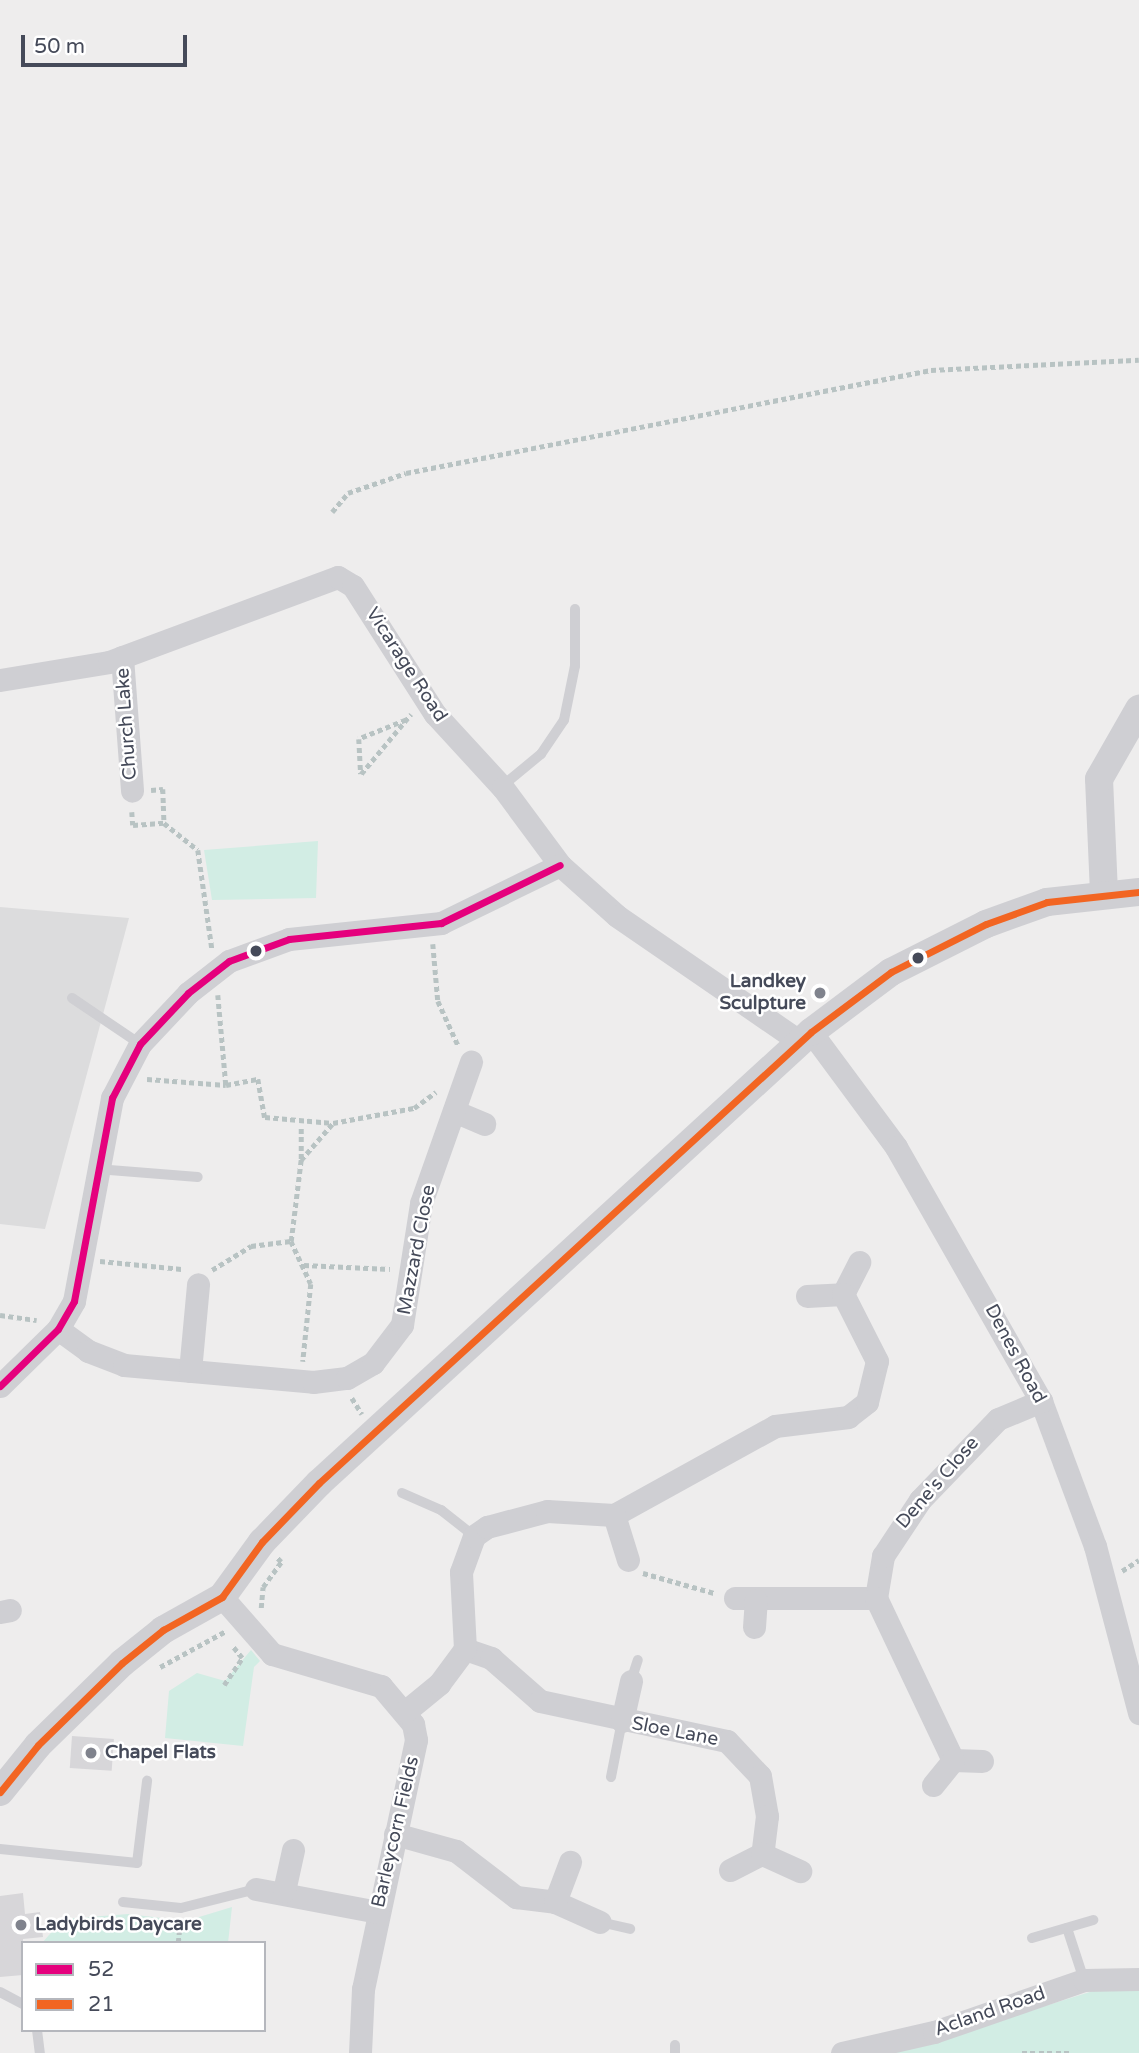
<!DOCTYPE html>
<html>
<head>
<meta charset="utf-8">
<style>
  body { margin:0 }
  #map { position:relative; width:1139px; height:2053px; overflow:hidden; background:#eeeded; font-family:"Varela Round",sans-serif }
  div>[style] { position:absolute }
  .education>* { inset:0; background:#dcdcdd }
  .green>* { inset:0; background:#d2ede4 }
  .building>* { inset:0; background:#d7d6d9; transform-origin:0 0 }
  .path>* { height:4.5px; margin-top:-2.25px; transform-origin:0; background:repeating-linear-gradient(90deg,#b8c3c3 0 5px,transparent 0 8.5px) }
  .service>* { height:10px; margin:-5px; padding:0 5px; transform-origin:5px; border-radius:5px; background:#cfcfd3 }
  .minor>* { height:23px; margin:-11.5px; padding:0 11.5px; transform-origin:11.5px; border-radius:11.5px; background:#cfcfd3 }
  .tertiary>* { height:28px; margin:-14px; padding:0 14px; transform-origin:14px; border-radius:14px; background:#cfcfd3 }
  .bus-1>* { height:7px; margin:-3.5px; padding:0 3.5px; transform-origin:3.5px; border-radius:3.5px; background:#e5007d }
  .bus-2>* { height:7px; margin:-3.5px; padding:0 3.5px; transform-origin:3.5px; border-radius:3.5px; background:#f26522 }
  .dots>* { width:19px; height:19px; translate:-50% -50%; box-sizing:border-box; border:4px solid #fff; border-radius:50% }
  span { translate:-50% -50%; white-space:nowrap; text-align:center; line-height:1.15; -webkit-text-stroke:5px #fff; paint-order:stroke }
  .street-label { font-size:19px; color:#454a59 }
  .poi-label { font-size:19px; color:#454a59; font-weight:700 }
  .right { translate:-100% -50%; text-align:right }
  .left { translate:0 -50%; text-align:left }
  .legend { position:absolute; left:21px; top:1941px; width:245px; height:91px; box-sizing:border-box; background:#fff; border:2px solid #b5b7bd; margin:0; padding:9px 12px; list-style:none; font-size:21px; color:#454a59 }
  .legend li { display:flex; align-items:center; gap:14px; height:35px }
  .legend b { width:35px; border:2px solid #b5b7bd }
  .scale { position:absolute; left:21px; top:35px; width:166px; height:32px; box-sizing:border-box; border:4px solid #454a59; border-top:0; padding-left:9px; font-size:21px; line-height:24px; white-space:nowrap; color:#454a59; -webkit-text-stroke:5px #fff; paint-order:stroke }
</style>
</head>
<body>
<div id="map">
  <div class="education">
    <div style="clip-path:polygon(0 907px,129px 918px,45px 1229px,0 1224px)"></div>
  </div>
  <div class="green">
    <div style="clip-path:polygon(318px 841px,316px 898px,212px 900px,204px 850px)"></div>
    <div style="clip-path:polygon(251px 1650px,260px 1661px,254px 1667px,243px 1746px,165px 1738px,169px 1691px,197px 1673px,225px 1681px)"></div>
    <div style="clip-path:polygon(232px 1907px,228px 1943px,42px 1943px,63px 1919px,128px 1914px,186px 1921px)"></div>
    <div style="clip-path:polygon(1093px 1991px,1139px 1991px,1139px 2053px,894px 2053px)"></div>
  </div>
  <div class="building">
    <div style="left:72px;top:1736px;width:42px;height:32px;rotate:4deg"></div>
    <div style="clip-path:polygon(23px 1893px,25px 1914px,40px 1912px,43px 1937px,23px 1939px,23px 1975px,0 1977px,0 1896px)"></div>
  </div>
  <div class="path">
    <div style="left:332px;top:512px;width:25px;rotate:-50deg"></div>
    <div style="left:348px;top:493px;width:61px;rotate:-19deg"></div>
    <div style="left:406px;top:473px;width:535px;rotate:-11.1deg"></div>
    <div style="left:931px;top:370px;width:208px;rotate:-2.8deg"></div>
    <div style="left:406px;top:720px;width:51px;rotate:158deg"></div>
    <div style="left:359px;top:739px;width:35px;rotate:87deg"></div>
    <div style="left:361px;top:774px;width:78px;rotate:-50.2deg"></div>
    <div style="left:151px;top:790px;width:12px;rotate:-5deg"></div>
    <div style="left:163px;top:789px;width:34px;rotate:88deg"></div>
    <div style="left:164px;top:823px;width:43px;rotate:38.5deg"></div>
    <div style="left:198px;top:850px;width:99px;rotate:81.9deg"></div>
    <div style="left:132px;top:812px;width:13px;rotate:86deg"></div>
    <div style="left:133px;top:825px;width:31px;rotate:-4deg"></div>
    <div style="left:433px;top:944px;width:57px;rotate:85deg"></div>
    <div style="left:438px;top:1001px;width:48px;rotate:65.6deg"></div>
    <div style="left:218px;top:995px;width:90px;rotate:84.9deg"></div>
    <div style="left:226px;top:1085px;width:33px;rotate:-11deg"></div>
    <div style="left:258px;top:1079px;width:39px;rotate:80deg"></div>
    <div style="left:265px;top:1117px;width:68px;rotate:5deg"></div>
    <div style="left:147px;top:1079px;width:79px;rotate:4.3deg"></div>
    <div style="left:301px;top:1159px;width:34px;rotate:-90deg"></div>
    <div style="left:291px;top:1241px;width:47px;rotate:65.1deg"></div>
    <div style="left:311px;top:1284px;width:78px;rotate:95.9deg"></div>
    <div style="left:100px;top:1261px;width:82px;rotate:5.6deg"></div>
    <div style="left:304px;top:1265px;width:86px;rotate:2.7deg"></div>
    <div style="left:212px;top:1270px;width:46px;rotate:-31.6deg"></div>
    <div style="left:251px;top:1246px;width:40px;rotate:-7.1deg"></div>
    <div style="left:291px;top:1241px;width:82px;rotate:-83deg"></div>
    <div style="left:301px;top:1160px;width:49px;rotate:-49.1deg"></div>
    <div style="left:333px;top:1123px;width:82px;rotate:-10.5deg"></div>
    <div style="left:414px;top:1108px;width:27px;rotate:-36deg"></div>
    <div style="left:0;top:1315px;width:37px;rotate:8deg"></div>
    <div style="left:352px;top:1398px;width:19px;rotate:58deg"></div>
    <div style="left:1122px;top:1571px;width:20px;rotate:-33deg"></div>
    <div style="left:643px;top:1573px;width:74px;rotate:15.7deg"></div>
    <div style="left:261px;top:1608px;width:21px;rotate:-85deg"></div>
    <div style="left:263px;top:1587px;width:31px;rotate:-54deg"></div>
    <div style="left:281px;top:1562px;width:6px;rotate:-135deg"></div>
    <div style="left:160px;top:1667px;width:75px;rotate:-28.6deg"></div>
    <div style="left:224px;top:1685px;width:32px;rotate:-56deg"></div>
    <div style="left:242px;top:1658px;width:14px;rotate:-129deg"></div>
    <div style="left:178px;top:1943px;width:20px;rotate:-84deg"></div>
    <div style="left:1022px;top:2053px;width:51px"></div>
  </div>
  <div class="service">
    <div style="left:501px;top:787px;width:52px;rotate:-39.5deg"></div>
    <div style="left:541px;top:754px;width:41px;rotate:-55.9deg"></div>
    <div style="left:564px;top:720px;width:55px;rotate:-78.5deg"></div>
    <div style="left:575px;top:666px;width:57px;rotate:-90deg"></div>
    <div style="left:72px;top:998px;width:82px;rotate:34.1deg"></div>
    <div style="left:97px;top:1169px;width:101px;rotate:4.5deg"></div>
    <div style="left:402px;top:1493px;width:43px;rotate:23.6deg"></div>
    <div style="left:441px;top:1510px;width:42px;rotate:38.2deg"></div>
    <div style="left:631px;top:1681px;width:22px;rotate:-72deg"></div>
    <div style="left:611px;top:1777px;width:57px;rotate:-78.9deg"></div>
    <div style="left:0;top:1849px;width:138px;rotate:5.8deg"></div>
    <div style="left:137px;top:1863px;width:83px;rotate:-83deg"></div>
    <div style="left:123px;top:1902px;width:58px;rotate:5.9deg"></div>
    <div style="left:181px;top:1908px;width:77px;rotate:-14.2deg"></div>
    <div style="left:600px;top:1922px;width:31px;rotate:13deg"></div>
    <div style="left:1067px;top:1928px;width:55px;rotate:71.9deg"></div>
    <div style="left:1032px;top:1938px;width:64px;rotate:-16.4deg"></div>
    <div style="left:0;top:1992px;width:26px;rotate:28deg"></div>
    <div style="left:37px;top:2030px;width:23px;rotate:83deg"></div>
    <div style="left:675px;top:2045px;width:8px;rotate:90deg"></div>
  </div>
  <div class="minor">
    <div style="left:122px;top:657px;width:134px;rotate:85.7deg"></div>
    <div style="left:0;top:680px;width:110px;rotate:-9.4deg"></div>
    <div style="left:109px;top:662px;width:244px;rotate:-20.4deg"></div>
    <div style="left:338px;top:577px;width:17px;rotate:31deg"></div>
    <div style="left:353px;top:586px;width:152px;rotate:57.4deg"></div>
    <div style="left:435px;top:714px;width:100px;rotate:47.4deg"></div>
    <div style="left:503px;top:788px;width:96px;rotate:53.5deg"></div>
    <div style="left:560px;top:865px;width:76px;rotate:41.8deg"></div>
    <div style="left:617px;top:916px;width:222px;rotate:34.5deg"></div>
    <div style="left:811px;top:1032px;width:143px;rotate:53.5deg"></div>
    <div style="left:896px;top:1147px;width:292px;rotate:60.3deg"></div>
    <div style="left:1041px;top:1401px;width:155px;rotate:69.6deg"></div>
    <div style="left:1095px;top:1546px;width:173px;rotate:75.2deg"></div>
    <div style="left:454px;top:1111px;width:33px;rotate:23deg"></div>
    <div style="left:807px;top:1296px;width:36px;rotate:-3deg"></div>
    <div style="left:843px;top:1294px;width:36px;rotate:-63deg"></div>
    <div style="left:58px;top:1329px;width:37px;rotate:36deg"></div>
    <div style="left:88px;top:1351px;width:39px;rotate:21deg"></div>
    <div style="left:124px;top:1365px;width:190px;rotate:5.1deg"></div>
    <div style="left:313px;top:1382px;width:34px;rotate:-7deg"></div>
    <div style="left:347px;top:1378px;width:30px;rotate:-30deg"></div>
    <div style="left:373px;top:1363px;width:48px;rotate:-52.7deg"></div>
    <div style="left:402px;top:1325px;width:123px;rotate:-81.1deg"></div>
    <div style="left:421px;top:1203px;width:150px;rotate:-70.5deg"></div>
    <div style="left:190px;top:1371px;width:87px;rotate:-84.7deg"></div>
    <div style="left:0;top:1386px;width:81px;rotate:-44.5deg"></div>
    <div style="left:58px;top:1329px;width:32px;rotate:-60deg"></div>
    <div style="left:74px;top:1301px;width:207px;rotate:-79.4deg"></div>
    <div style="left:112px;top:1098px;width:61px;rotate:-62.6deg"></div>
    <div style="left:140px;top:1044px;width:70px;rotate:-46.7deg"></div>
    <div style="left:188px;top:993px;width:52px;rotate:-38deg"></div>
    <div style="left:229px;top:961px;width:64px;rotate:-20.1deg"></div>
    <div style="left:289px;top:939px;width:153px;rotate:-6deg"></div>
    <div style="left:441px;top:923px;width:132px;rotate:-26deg"></div>
    <div style="left:614px;top:1515px;width:184px;rotate:-28.9deg"></div>
    <div style="left:775px;top:1426px;width:74px;rotate:-7deg"></div>
    <div style="left:848px;top:1417px;width:24px;rotate:-38deg"></div>
    <div style="left:867px;top:1402px;width:42px;rotate:-76.3deg"></div>
    <div style="left:877px;top:1361px;width:75px;rotate:-116.9deg"></div>
    <div style="left:222px;top:1597px;width:76px;rotate:48.7deg"></div>
    <div style="left:272px;top:1654px;width:114px;rotate:16.4deg"></div>
    <div style="left:381px;top:1686px;width:50px;rotate:49.9deg"></div>
    <div style="left:413px;top:1724px;width:16px;rotate:79deg"></div>
    <div style="left:416px;top:1740px;width:255px;rotate:102deg"></div>
    <div style="left:363px;top:1989px;width:64px;rotate:92.7deg"></div>
    <div style="left:735px;top:1598px;width:141px"></div>
    <div style="left:876px;top:1598px;width:43px;rotate:-80.5deg"></div>
    <div style="left:883px;top:1556px;width:67px;rotate:-56.5deg"></div>
    <div style="left:920px;top:1500px;width:112px;rotate:-46.1deg"></div>
    <div style="left:998px;top:1419px;width:47px;rotate:-22.7deg"></div>
    <div style="left:876px;top:1598px;width:179px;rotate:64.6deg"></div>
    <div style="left:953px;top:1760px;width:29px;rotate:2deg"></div>
    <div style="left:0;top:1612px;width:10px;rotate:-11deg"></div>
    <div style="left:754px;top:1627px;width:27px;rotate:-86deg"></div>
    <div style="left:465px;top:1649px;width:28px;rotate:19deg"></div>
    <div style="left:491px;top:1658px;width:65px;rotate:41.3deg"></div>
    <div style="left:540px;top:1701px;width:191px;rotate:12.1deg"></div>
    <div style="left:727px;top:1741px;width:48px;rotate:46.7deg"></div>
    <div style="left:760px;top:1776px;width:41px;rotate:80.1deg"></div>
    <div style="left:767px;top:1816px;width:38px;rotate:97deg"></div>
    <div style="left:406px;top:1711px;width:43px;rotate:-39.3deg"></div>
    <div style="left:439px;top:1684px;width:44px;rotate:-53.4deg"></div>
    <div style="left:465px;top:1649px;width:77px;rotate:-93deg"></div>
    <div style="left:461px;top:1572px;width:38px;rotate:-70deg"></div>
    <div style="left:474px;top:1536px;width:16px;rotate:-35deg"></div>
    <div style="left:487px;top:1527px;width:62px;rotate:-14.9deg"></div>
    <div style="left:547px;top:1511px;width:67px;rotate:3.4deg"></div>
    <div style="left:614px;top:1515px;width:47px;rotate:72.7deg"></div>
    <div style="left:622px;top:1721px;width:41px;rotate:-77.3deg"></div>
    <div style="left:933px;top:1785px;width:32px;rotate:-51deg"></div>
    <div style="left:395px;top:1834px;width:63px;rotate:15.6deg"></div>
    <div style="left:456px;top:1851px;width:76px;rotate:37.5deg"></div>
    <div style="left:516px;top:1897px;width:39px;rotate:7deg"></div>
    <div style="left:555px;top:1902px;width:49px;rotate:24deg"></div>
    <div style="left:730px;top:1870px;width:36px;rotate:-27deg"></div>
    <div style="left:762px;top:1854px;width:42px;rotate:24.1deg"></div>
    <div style="left:256px;top:1889px;width:124px;rotate:10.7deg"></div>
    <div style="left:284px;top:1891px;width:42px;rotate:-77.6deg"></div>
    <div style="left:555px;top:1902px;width:43px;rotate:-69.4deg"></div>
    <div style="left:842px;top:2053px;width:94px;rotate:-12.9deg"></div>
    <div style="left:934px;top:2032px;width:159px;rotate:-19.1deg"></div>
    <div style="left:1084px;top:1980px;width:55px;rotate:-1deg"></div>
  </div>
  <div class="tertiary">
    <div style="left:1104px;top:893px;width:114px;rotate:-92.5deg"></div>
    <div style="left:1099px;top:779px;width:81px;rotate:-60.3deg"></div>
    <div style="left:0;top:1792px;width:60px;rotate:-51deg"></div>
    <div style="left:38px;top:1745px;width:117px;rotate:-44.3deg"></div>
    <div style="left:122px;top:1663px;width:53px;rotate:-38.8deg"></div>
    <div style="left:163px;top:1630px;width:68px;rotate:-29.2deg"></div>
    <div style="left:222px;top:1597px;width:68px;rotate:-54deg"></div>
    <div style="left:262px;top:1542px;width:82px;rotate:-46deg"></div>
    <div style="left:319px;top:1483px;width:667px;rotate:-42.51deg"></div>
    <div style="left:811px;top:1032px;width:100px;rotate:-36.9deg"></div>
    <div style="left:891px;top:972px;width:106px;rotate:-26.8deg"></div>
    <div style="left:986px;top:924px;width:65px;rotate:-19.8deg"></div>
    <div style="left:1047px;top:902px;width:93px;rotate:-6.2deg"></div>
  </div>
  <div class="bus-1">
    <div style="left:0;top:1386px;width:81px;rotate:-44.5deg"></div>
    <div style="left:58px;top:1329px;width:32px;rotate:-60deg"></div>
    <div style="left:74px;top:1301px;width:207px;rotate:-79.4deg"></div>
    <div style="left:112px;top:1098px;width:61px;rotate:-62.6deg"></div>
    <div style="left:140px;top:1044px;width:70px;rotate:-46.7deg"></div>
    <div style="left:188px;top:993px;width:52px;rotate:-38deg"></div>
    <div style="left:229px;top:961px;width:64px;rotate:-20.1deg"></div>
    <div style="left:289px;top:939px;width:153px;rotate:-6deg"></div>
    <div style="left:441px;top:923px;width:132px;rotate:-26deg"></div>
  </div>
  <div class="bus-2">
    <div style="left:0;top:1792px;width:60px;rotate:-51deg"></div>
    <div style="left:38px;top:1745px;width:117px;rotate:-44.3deg"></div>
    <div style="left:122px;top:1663px;width:53px;rotate:-38.8deg"></div>
    <div style="left:163px;top:1630px;width:68px;rotate:-29.2deg"></div>
    <div style="left:222px;top:1597px;width:68px;rotate:-54deg"></div>
    <div style="left:262px;top:1542px;width:82px;rotate:-46deg"></div>
    <div style="left:319px;top:1483px;width:667px;rotate:-42.51deg"></div>
    <div style="left:811px;top:1032px;width:100px;rotate:-36.9deg"></div>
    <div style="left:891px;top:972px;width:106px;rotate:-26.8deg"></div>
    <div style="left:986px;top:924px;width:65px;rotate:-19.8deg"></div>
    <div style="left:1047px;top:902px;width:93px;rotate:-6.2deg"></div>
  </div>
  <div class="dots">
    <div style="left:256px;top:951px;background:#454a59"></div>
    <div style="left:918px;top:958px;background:#454a59"></div>
    <div style="left:820px;top:993px;background:#80838d"></div>
    <div style="left:91px;top:1753px;background:#80838d"></div>
    <div style="left:21px;top:1925px;background:#80838d"></div>
  </div>
  <div class="street-label">
    <span style="left:406px;top:665px;rotate:57deg">Vicarage Road</span>
    <span style="left:127px;top:724px;rotate:-94deg">Church Lake</span>
    <span style="left:417px;top:1250px;rotate:-79deg">Mazzard Close</span>
    <span style="left:1015px;top:1354px;rotate:62deg">Denes Road</span>
    <span style="left:938px;top:1483px;rotate:-49deg">Dene's Close</span>
    <span style="left:675px;top:1732px;rotate:11deg">Sloe Lane</span>
    <span style="left:396px;top:1832px;rotate:-77deg">Barleycorn Fields</span>
    <span style="left:990px;top:2012px;rotate:-19deg">Acland Road</span>
  </div>
  <div class="poi-label">
    <span class="right" style="left:806px;top:993px">Landkey<br>Sculpture</span>
    <span class="left" style="left:105px;top:1753px">Chapel Flats</span>
    <span class="left" style="left:35px;top:1925px">Ladybirds Daycare</span>
  </div>
  <ul class="legend">
  <li><b style="height:9px;background:#e5007d"></b>52</li>
  <li><b style="height:9px;background:#f26522"></b>21</li>
  </ul>
  <div class="scale">50 m</div>
</div>
</body>
</html>
